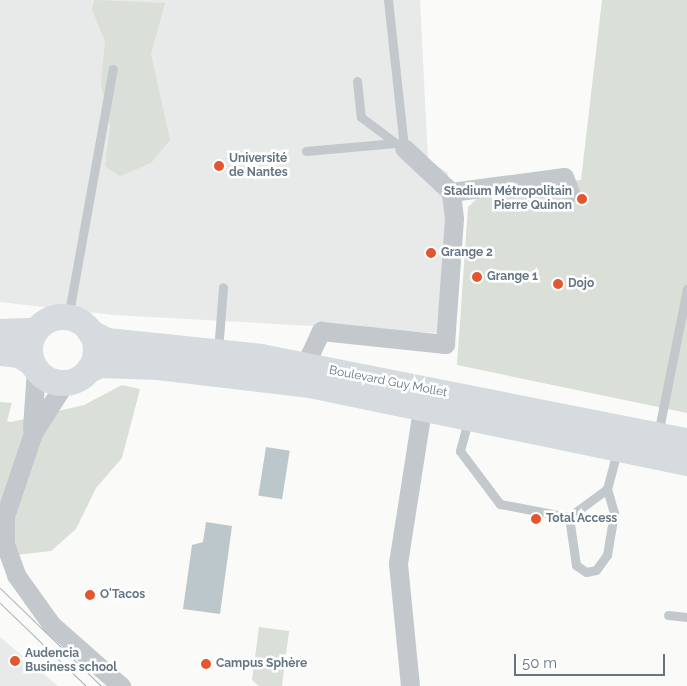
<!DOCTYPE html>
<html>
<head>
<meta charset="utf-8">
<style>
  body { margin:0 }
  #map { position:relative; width:687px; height:686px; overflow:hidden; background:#fafaf8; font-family:Raleway,sans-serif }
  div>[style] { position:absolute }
  .built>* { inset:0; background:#e8e9e9 }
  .green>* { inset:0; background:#dadfd7 }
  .water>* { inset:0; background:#bbc7cb; transform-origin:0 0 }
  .lane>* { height:9px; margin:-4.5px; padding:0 4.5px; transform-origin:4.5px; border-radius:4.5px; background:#c3c8cc }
  .street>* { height:19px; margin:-9.5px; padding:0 9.5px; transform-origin:9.5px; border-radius:9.5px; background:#c3c8cc }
  .secondary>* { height:26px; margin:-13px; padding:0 13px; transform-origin:13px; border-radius:13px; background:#d6dbdf }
  .secondary>.ring { margin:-13px; padding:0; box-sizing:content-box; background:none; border:26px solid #d6dbdf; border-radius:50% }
  .tram>* { height:1px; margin:-0.5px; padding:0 0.5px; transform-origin:0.5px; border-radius:0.5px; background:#a2aab0 }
  .dots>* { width:14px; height:14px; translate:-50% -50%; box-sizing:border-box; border:2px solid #fff; border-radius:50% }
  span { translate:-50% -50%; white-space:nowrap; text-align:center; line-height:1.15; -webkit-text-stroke:5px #fff; paint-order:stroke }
  .poi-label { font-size:12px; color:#657683; font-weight:700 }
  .left { translate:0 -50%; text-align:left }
  .right { translate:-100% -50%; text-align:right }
  .street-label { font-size:12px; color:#657683 }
  .scale { position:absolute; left:514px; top:654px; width:151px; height:22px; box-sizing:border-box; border:2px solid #657683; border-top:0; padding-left:6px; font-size:15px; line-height:18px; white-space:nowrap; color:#657683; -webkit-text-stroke:4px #fff; paint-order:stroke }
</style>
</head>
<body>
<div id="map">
  <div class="built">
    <div style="clip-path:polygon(0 0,420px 0,428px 160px,448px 173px,439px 333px,114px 315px,0 302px)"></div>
    <div style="clip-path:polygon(0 637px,58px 686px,0 686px)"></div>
  </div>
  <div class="green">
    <div style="clip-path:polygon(94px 0,165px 3px,151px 54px,170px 140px,151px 163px,120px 176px,105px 166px,110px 126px,101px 83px,105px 41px,92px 10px)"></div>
    <div style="clip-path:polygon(602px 0,687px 0,687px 413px,457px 365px,468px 207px,485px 191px,581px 180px)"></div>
    <div style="clip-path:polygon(122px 385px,140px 389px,122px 458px,96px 488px,76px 529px,51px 551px,16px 555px,0 551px,0 402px,12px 403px,7px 421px,11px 422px,84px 405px)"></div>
    <div style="clip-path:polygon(259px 627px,289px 631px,282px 686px,259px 686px,252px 680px)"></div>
  </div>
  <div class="water">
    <div style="left:266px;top:447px;width:24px;height:49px;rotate:9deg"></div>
    <div style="clip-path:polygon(206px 522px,232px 526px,220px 614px,183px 609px,192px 545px,203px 542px)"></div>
  </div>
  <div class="lane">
    <div style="left:388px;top:0;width:149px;rotate:83.8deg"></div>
    <div style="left:357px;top:81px;width:36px;rotate:84deg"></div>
    <div style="left:361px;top:117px;width:45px;rotate:36.9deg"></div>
    <div style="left:306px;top:151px;width:90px;rotate:-5.1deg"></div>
    <div style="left:68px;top:318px;width:253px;rotate:-79.8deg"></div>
    <div style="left:218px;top:351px;width:64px;rotate:-85.5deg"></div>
    <div style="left:468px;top:421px;width:31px;rotate:105deg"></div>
    <div style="left:460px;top:451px;width:66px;rotate:53deg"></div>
    <div style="left:500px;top:504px;width:70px;rotate:10.7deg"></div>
    <div style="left:569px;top:517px;width:47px;rotate:-36.4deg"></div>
    <div style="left:607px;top:489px;width:39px;rotate:-75deg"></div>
    <div style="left:658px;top:434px;width:148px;rotate:-78.7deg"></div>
    <div style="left:569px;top:517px;width:49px;rotate:81.7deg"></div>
    <div style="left:576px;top:565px;width:12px;rotate:35deg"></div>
    <div style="left:586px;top:572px;width:10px;rotate:-11deg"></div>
    <div style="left:596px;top:570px;width:19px;rotate:-54deg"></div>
    <div style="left:607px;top:555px;width:43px;rotate:-80.5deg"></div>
    <div style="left:614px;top:513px;width:25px;rotate:-106deg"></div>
    <div style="left:668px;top:615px;width:19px;rotate:6deg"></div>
  </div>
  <div class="street">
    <div style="left:451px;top:192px;width:114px;rotate:-7.6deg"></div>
    <div style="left:564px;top:177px;width:17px;rotate:69deg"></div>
    <div style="left:305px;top:365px;width:38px;rotate:-65deg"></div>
    <div style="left:321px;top:331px;width:125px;rotate:6deg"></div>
    <div style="left:445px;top:344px;width:126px;rotate:-85.9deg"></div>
    <div style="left:454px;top:218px;width:26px;rotate:-97deg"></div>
    <div style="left:451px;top:192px;width:64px;rotate:-136.9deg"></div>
    <div style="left:65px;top:383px;width:59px;rotate:122.6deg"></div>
    <div style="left:33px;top:433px;width:88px;rotate:108.6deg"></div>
    <div style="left:5px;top:516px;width:28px;rotate:90deg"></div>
    <div style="left:5px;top:544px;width:33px;rotate:70deg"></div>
    <div style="left:16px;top:575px;width:60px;rotate:54.5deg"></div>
    <div style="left:51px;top:624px;width:94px;rotate:41.5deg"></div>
    <div style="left:32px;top:428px;width:58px;rotate:-86.1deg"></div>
    <div style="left:410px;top:686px;width:124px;rotate:-95.6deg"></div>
    <div style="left:398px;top:563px;width:156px;rotate:-81.1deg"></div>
  </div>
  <div class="secondary">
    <div class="ring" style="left:30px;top:317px;width:40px;height:40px"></div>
    <div style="left:0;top:332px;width:35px;rotate:-2deg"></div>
    <div style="left:90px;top:332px;width:19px;rotate:28deg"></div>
    <div style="left:107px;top:341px;width:155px;rotate:5.9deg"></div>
    <div style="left:261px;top:357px;width:434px;rotate:11.2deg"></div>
    <div style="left:0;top:353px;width:20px;rotate:6deg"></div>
    <div style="left:20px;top:355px;width:16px;rotate:35deg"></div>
    <div style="left:89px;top:370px;width:13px;rotate:-23deg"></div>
    <div style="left:101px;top:365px;width:57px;rotate:2deg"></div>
    <div style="left:158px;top:367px;width:153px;rotate:6.8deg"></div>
    <div style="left:310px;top:385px;width:385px;rotate:11.7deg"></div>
  </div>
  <div class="tram">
    <div style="left:0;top:588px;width:141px;rotate:44.1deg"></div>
    <div style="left:0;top:603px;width:120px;rotate:44deg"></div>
  </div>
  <div class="dots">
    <div style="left:219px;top:166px;background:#e4572e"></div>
    <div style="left:582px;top:199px;background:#e4572e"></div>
    <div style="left:431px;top:253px;background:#e4572e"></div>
    <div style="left:477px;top:277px;background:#e4572e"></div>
    <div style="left:558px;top:284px;background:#e4572e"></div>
    <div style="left:536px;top:519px;background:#e4572e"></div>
    <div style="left:90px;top:595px;background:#e4572e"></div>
    <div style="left:15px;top:661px;background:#e4572e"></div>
    <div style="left:206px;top:664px;background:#e4572e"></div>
  </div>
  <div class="poi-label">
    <span class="left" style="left:229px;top:166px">Université<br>de Nantes</span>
    <span class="right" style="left:572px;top:199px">Stadium Métropolitain<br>Pierre Quinon</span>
    <span class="left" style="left:441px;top:253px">Grange 2</span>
    <span class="left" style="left:487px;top:277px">Grange 1</span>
    <span class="left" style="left:568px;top:284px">Dojo</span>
    <span class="left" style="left:546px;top:519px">Total Access</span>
    <span class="left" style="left:100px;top:595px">O'Tacos</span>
    <span class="left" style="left:25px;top:661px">Audencia<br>Business school</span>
    <span class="left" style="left:216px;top:664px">Campus Sphère</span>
  </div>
  <div class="street-label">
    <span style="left:388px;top:382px;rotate:11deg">Boulevard Guy Mollet</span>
  </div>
  <div class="scale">50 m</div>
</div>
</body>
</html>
